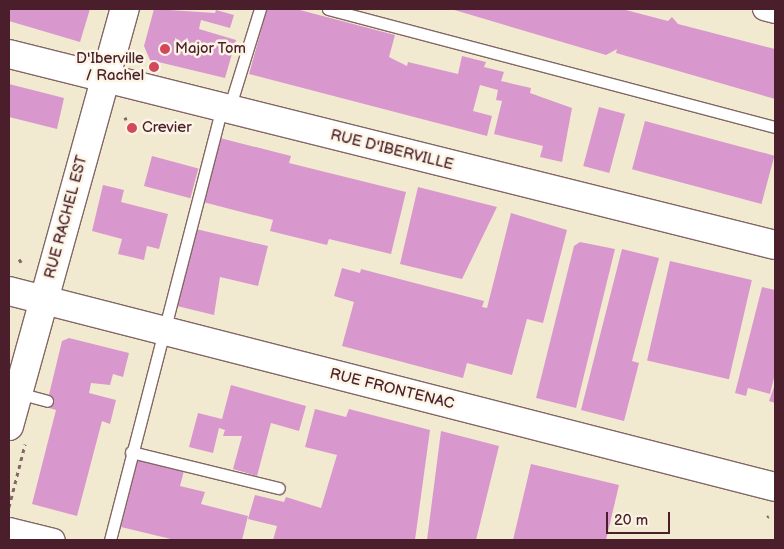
<!DOCTYPE html>
<html>
<head>
<meta charset="utf-8">
<style>
  body { margin:0 }
  #map { position:relative; width:784px; height:549px; overflow:hidden; background:#f1ead0; font-family:"Balsamiq Sans",sans-serif }
  div>[style] { position:absolute }
  .building>* { inset:0; background:#d998cd; transform-origin:0 0 }
  .path>* { height:3px; margin-top:-1.5px; transform-origin:0; background:repeating-linear-gradient(90deg,#846665 0 4px,transparent 0 8px) }
  .roads { filter:drop-shadow(1px 0 #846665) drop-shadow(-1px 0 #846665) drop-shadow(0 1px #846665) drop-shadow(0 -1px #846665) }
  .service>* { height:11px; margin:-5.5px; padding:0 5.5px; transform-origin:5.5px; border-radius:5.5px; background:#fff }
  .minor>* { height:22px; margin:-11px; padding:0 11px; transform-origin:11px; border-radius:11px; background:#fff }
  .secondary>* { height:28px; margin:-14px; padding:0 14px; transform-origin:14px; border-radius:14px; background:#fff }
  .dots>* { width:14px; height:14px; translate:-50% -50%; box-sizing:border-box; border:2px solid #fcf5e5; border-radius:50% }
  span { translate:-50% -50%; white-space:nowrap; text-align:center; line-height:1.15; -webkit-text-stroke:5px #fcf5e5; paint-order:stroke }
  .poi-label { font-size:15px; color:#4a1f2b }
  .left { translate:0 -50%; text-align:left }
  .right { translate:-100% -50%; text-align:right }
  .street-label { font-size:15px; color:#4a1f2b }
  .frame { position:absolute; inset:0; border:10px solid #4a1f2b; pointer-events:none }
  .scale { position:absolute; left:606px; top:512px; width:64px; height:22px; box-sizing:border-box; border:2px solid #4a1f2b; border-top:0; padding-left:6px; font-size:15px; line-height:18px; white-space:nowrap; color:#4a1f2b; -webkit-text-stroke:4px #fcf5e5; paint-order:stroke }
</style>
</head>
<body>
<div id="map">
  <div class="building">
    <div style="clip-path:polygon(9px 9px,90px 9px,80px 42px,9px 21px)"></div>
    <div style="clip-path:polygon(154px 9px,215px 13px,216px 10px,234px 15px,230px 28px,201px 20px,199px 29px,236px 40px,225px 78px,150px 60px,144px 46px)"></div>
    <div style="clip-path:polygon(267px 9px,296px 9px,395px 35px,389px 57px,407px 66px,408px 62px,458px 74px,462px 56px,486px 62px,484px 67px,504px 72px,501px 81px,531px 88px,530px 93px,572px 108px,562px 162px,540px 157px,543px 146px,494px 134px,502px 101px,496px 100px,498px 90px,480px 85px,473px 111px,492px 116px,487px 136px,249px 74px)"></div>
    <div style="clip-path:polygon(451px 9px,622px 9px,668px 21px,672px 17px,678px 24px,775px 49px,775px 99px,616px 53px,617px 49px,606px 55px)"></div>
    <div style="clip-path:polygon(9px 84px,64px 98px,57px 129px,9px 117px)"></div>
    <div style="left:599px;top:107px;width:27px;height:61px;rotate:15deg"></div>
    <div style="left:645px;top:121px;width:134px;height:50px;rotate:15deg"></div>
    <div style="clip-path:polygon(220px 138px,291px 156px,289px 163px,406px 192px,391px 254px,329px 239px,327px 245px,270px 231px,273px 220px,203px 202px)"></div>
    <div style="left:152px;top:156px;width:48px;height:31px;rotate:15deg"></div>
    <div style="clip-path:polygon(103px 185px,124px 190px,121px 202px,168px 214px,159px 249px,147px 246px,144px 260px,118px 254px,122px 239px,92px 231px)"></div>
    <div style="clip-path:polygon(418px 187px,497px 207px,462px 279px,400px 264px)"></div>
    <div style="clip-path:polygon(511px 213px,567px 230px,543px 323px,527px 319px,512px 375px,467px 363px,463px 378px,342px 346px,354px 302px,334px 296px,342px 268px,360px 273px,361px 269px,484px 301px,482px 307px,487px 308px)"></div>
    <div style="clip-path:polygon(196px 229px,268px 246px,258px 286px,220px 277px,214px 315px,177px 306px)"></div>
    <div style="clip-path:polygon(580px 242px,615px 249px,576px 408px,536px 398px,574px 246px)"></div>
    <div style="clip-path:polygon(622px 249px,659px 258px,632px 361px,639px 363px,624px 421px,581px 410px)"></div>
    <div style="left:670px;top:261px;width:84px;height:102px;rotate:13deg"></div>
    <div style="clip-path:polygon(762px 287px,775px 290px,775px 374px,770px 394px,748px 388px,746px 396px,735px 393px)"></div>
    <div style="clip-path:polygon(69px 338px,129px 353px,123px 377px,113px 374px,110px 385px,91px 383px,89px 393px,116px 400px,110px 424px,102px 421px,77px 516px,32px 504px,56px 410px,46px 407px,62px 341px)"></div>
    <div style="clip-path:polygon(775px 384px,775px 403px,769px 401px)"></div>
    <div style="clip-path:polygon(231px 385px,306px 406px,299px 431px,271px 423px,257px 476px,233px 469px,242px 436px,223px 436px,225px 430px,219px 428px,213px 453px,189px 447px,198px 413px,222px 419px)"></div>
    <div style="clip-path:polygon(315px 409px,346px 417px,349px 409px,430px 430px,415px 540px,273px 540px,277px 526px,248px 519px,255px 495px,284px 502px,286px 497px,321px 508px,337px 455px,305px 447px)"></div>
    <div style="clip-path:polygon(441px 431px,499px 446px,476px 540px,427px 540px)"></div>
    <div style="clip-path:polygon(138px 460px,184px 471px,180px 486px,205px 492px,201px 504px,248px 516px,242px 540px,175px 540px,121px 527px)"></div>
    <div style="clip-path:polygon(531px 464px,619px 485px,606px 540px,513px 540px)"></div>
  </div>
  <div class="path">
    <div style="left:125px;top:117px;width:3px;rotate:72deg"></div>
    <div style="left:19px;top:259px;width:4px;rotate:56deg"></div>
    <div style="left:9px;top:507px;width:65px;rotate:-75.7deg"></div>
    <div style="left:767px;top:517px;width:2px;rotate:-27deg"></div>
  </div>
  <div class="roads">
    <div class="service">
      <div style="left:328px;top:9px;width:462px;rotate:14.8deg"></div>
      <div style="left:229px;top:109px;width:105px;rotate:-72.8deg"></div>
      <div style="left:18px;top:393px;width:30px;rotate:15deg"></div>
      <div style="left:131px;top:452px;width:152px;rotate:13.7deg"></div>
      <div style="left:110px;top:540px;width:446px;rotate:-75.5deg"></div>
    </div>
    <div class="minor">
      <div style="left:764px;top:9px;width:11px;rotate:15deg"></div>
      <div style="left:9px;top:529px;width:46px;rotate:13.7deg"></div>
    </div>
    <div class="secondary">
      <div style="left:9px;top:54px;width:789px;rotate:14deg"></div>
      <div style="left:9px;top:291px;width:791px;rotate:14.35deg"></div>
      <div style="left:9px;top:426px;width:433px;rotate:-74.5deg"></div>
    </div>
  </div>
  <div class="dots">
    <div style="left:165px;top:49px;background:#d1495b"></div>
    <div style="left:154px;top:67px;background:#d1495b"></div>
    <div style="left:132px;top:128px;background:#d1495b"></div>
  </div>
  <div class="poi-label">
    <span class="left" style="left:175px;top:49px">Major Tom</span>
    <span class="right" style="left:144px;top:67px">D'Iberville<br>/ Rachel</span>
    <span class="left" style="left:142px;top:128px">Crevier</span>
  </div>
  <div class="street-label">
    <span style="left:392px;top:150px;rotate:14deg">RUE D'IBERVILLE</span>
    <span style="left:66px;top:217px;rotate:-75deg">RUE RACHEL EST</span>
    <span style="left:392px;top:389px;rotate:14deg">RUE FRONTENAC</span>
  </div>
  <div class="frame"></div>
  <div class="scale">20 m</div>
</div>
</body>
</html>
